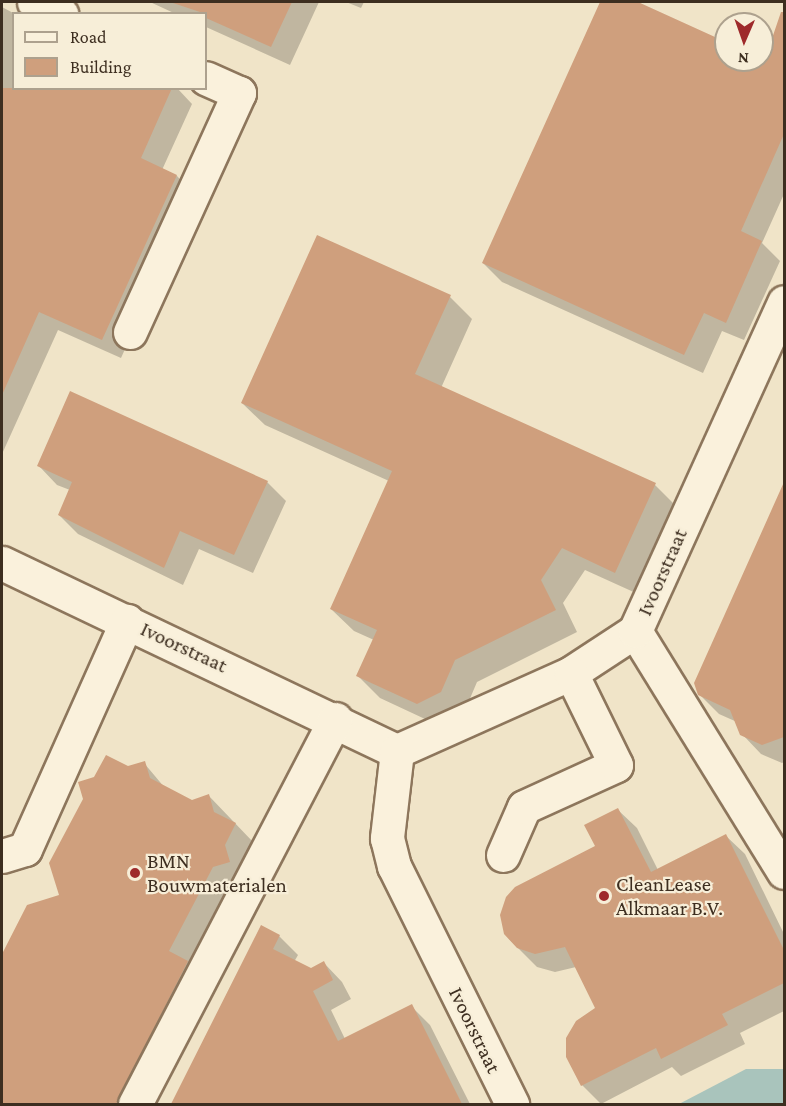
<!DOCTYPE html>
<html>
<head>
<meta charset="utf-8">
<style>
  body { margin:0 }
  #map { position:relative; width:786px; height:1106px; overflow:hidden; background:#f0e4c8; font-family:"Crimson Pro",serif }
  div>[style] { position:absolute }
  .water>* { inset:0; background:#a9c4bc }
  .shadow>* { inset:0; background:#0003 }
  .building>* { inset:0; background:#cf9f7d }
  .roads { filter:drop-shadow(2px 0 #8d765c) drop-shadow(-2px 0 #8d765c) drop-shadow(0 2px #8d765c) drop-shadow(0 -2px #8d765c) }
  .minor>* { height:33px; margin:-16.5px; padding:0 16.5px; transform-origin:16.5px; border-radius:16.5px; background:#faf1dc }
  .dots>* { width:16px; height:16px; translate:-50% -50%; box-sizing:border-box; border:3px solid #f7eed8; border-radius:50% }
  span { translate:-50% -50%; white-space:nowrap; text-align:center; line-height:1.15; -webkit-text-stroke:4.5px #f7eed8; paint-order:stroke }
  .street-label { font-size:21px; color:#3d2e20 }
  .poi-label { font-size:21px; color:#3d2e20 }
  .left { translate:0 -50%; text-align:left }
  .frame { position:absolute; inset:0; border:3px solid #3d2e20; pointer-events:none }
  .legend { position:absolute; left:12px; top:12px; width:195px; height:78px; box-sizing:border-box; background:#f7eed8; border:2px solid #ada18e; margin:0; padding:8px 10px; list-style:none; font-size:18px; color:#3d2e20 }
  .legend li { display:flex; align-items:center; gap:12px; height:30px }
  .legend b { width:30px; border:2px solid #ada18e }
  .north { position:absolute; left:714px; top:12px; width:60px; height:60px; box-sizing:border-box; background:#f7eed8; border:2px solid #ada18e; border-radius:50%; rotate:182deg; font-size:16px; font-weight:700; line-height:24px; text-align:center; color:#3d2e20 }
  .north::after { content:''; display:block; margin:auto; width:21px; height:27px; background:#9e2a2b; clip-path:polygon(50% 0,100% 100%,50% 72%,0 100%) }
</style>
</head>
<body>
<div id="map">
  <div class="water">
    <div style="clip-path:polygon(746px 1069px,784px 1069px,784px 1104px,679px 1104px)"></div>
  </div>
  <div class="shadow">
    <div style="clip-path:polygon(150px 2px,319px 2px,290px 65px,206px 27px,206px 14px,176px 14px)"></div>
    <div style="clip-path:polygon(346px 2px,364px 2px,361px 8px)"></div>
    <div style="clip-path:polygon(602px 2px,634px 2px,726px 43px,726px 60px,765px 61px,778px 35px,784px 34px,784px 194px,762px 243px,780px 261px,744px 340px,722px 331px,703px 373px,502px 282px,483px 263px)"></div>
    <div style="clip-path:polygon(2px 7px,15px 14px,14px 88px,177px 88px,192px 104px,162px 170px,177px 176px,195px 195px,121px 358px,58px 330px,2px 454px)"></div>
    <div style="clip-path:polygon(450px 297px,472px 319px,441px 388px,655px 485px,677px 507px,638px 594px,585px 570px,563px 603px,577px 632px,477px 682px,463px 715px,440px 726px,380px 698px,358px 676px,374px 640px,354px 631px,331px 609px,389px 481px,265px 425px,242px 403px)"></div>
    <div style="clip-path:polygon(39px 466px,267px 482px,286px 501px,253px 573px,199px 549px,183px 585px,78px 534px,59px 515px,70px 490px,57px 485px)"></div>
    <div style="clip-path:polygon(783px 488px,784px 762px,782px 763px,761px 754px,742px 734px,737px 722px,719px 714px,699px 694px)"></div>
    <div style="clip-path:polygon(144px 763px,165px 788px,192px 802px,209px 796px,254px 843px,142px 1104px,2px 1104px,2px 957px,28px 906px,61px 896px,128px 768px)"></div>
    <div style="clip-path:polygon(618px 810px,637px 828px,658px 870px,726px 836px,745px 854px,784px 934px,784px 1011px,740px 1033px,745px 1044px,681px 1076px,672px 1067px,601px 1104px,582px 1085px,597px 1008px,576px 967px,555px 972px,537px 967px,509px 939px,597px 847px)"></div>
    <div style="clip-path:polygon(279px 936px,298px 955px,294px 962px,311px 970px,324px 963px,342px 982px,351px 999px,331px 1010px,345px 1039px,411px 1006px,430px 1025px,470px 1104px,173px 1104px)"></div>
  </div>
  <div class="building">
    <div style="clip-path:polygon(170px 2px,292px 2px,271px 47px,206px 18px,206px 14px)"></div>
    <div style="clip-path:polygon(600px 2px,638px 2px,726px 42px,726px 60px,765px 59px,781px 12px,784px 12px,784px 134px,741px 231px,762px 241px,726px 323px,704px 313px,684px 355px,482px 263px)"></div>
    <div style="clip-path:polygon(2px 88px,172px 88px,141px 158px,177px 175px,102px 340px,39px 312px,2px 395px)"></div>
    <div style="clip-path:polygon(317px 235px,451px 295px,415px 374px,656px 483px,615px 573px,562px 548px,541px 580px,556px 610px,455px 660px,441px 692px,417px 704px,356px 676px,377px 630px,330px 609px,392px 471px,241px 403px)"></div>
    <div style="clip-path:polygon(70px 391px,268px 481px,234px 555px,180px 531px,164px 568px,58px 515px,72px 482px,37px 466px)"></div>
    <div style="clip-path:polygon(784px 482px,784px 737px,762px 745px,740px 735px,730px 710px,698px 695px,694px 683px)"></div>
    <div style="clip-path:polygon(106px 755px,128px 766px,145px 761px,150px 778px,192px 800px,209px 794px,214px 812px,236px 823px,225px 845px,230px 862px,213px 867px,169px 951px,188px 961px,116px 1104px,2px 1104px,2px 954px,27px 905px,59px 895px,49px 863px,83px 799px,78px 782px,94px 777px)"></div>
    <div style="clip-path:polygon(618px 808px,651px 872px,726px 834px,784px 950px,784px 983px,722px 1014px,728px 1025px,661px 1059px,656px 1048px,581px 1086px,566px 1057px,566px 1038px,576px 1021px,595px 1008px,565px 947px,535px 954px,517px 948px,504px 934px,500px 915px,506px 897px,515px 887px,595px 846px,584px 825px)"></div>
    <div style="clip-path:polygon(261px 925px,280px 935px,273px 949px,311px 968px,324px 961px,333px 980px,313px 991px,338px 1041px,412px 1004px,462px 1104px,171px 1104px)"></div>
  </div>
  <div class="roads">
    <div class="minor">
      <div style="left:34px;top:2px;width:30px;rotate:24deg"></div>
      <div style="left:130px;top:332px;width:263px;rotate:-65.5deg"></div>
      <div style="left:239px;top:93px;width:36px;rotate:-156deg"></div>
      <div style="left:2px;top:563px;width:437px;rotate:25.5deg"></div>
      <div style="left:635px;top:631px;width:283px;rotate:58.3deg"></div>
      <div style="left:397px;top:751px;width:191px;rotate:-24.1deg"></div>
      <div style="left:571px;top:673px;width:77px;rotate:-33.3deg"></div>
      <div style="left:635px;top:631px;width:361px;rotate:-65.6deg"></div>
      <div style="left:397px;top:751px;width:88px;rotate:96.6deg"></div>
      <div style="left:387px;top:838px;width:29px;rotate:76deg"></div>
      <div style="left:394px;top:866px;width:266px;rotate:63.6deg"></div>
      <div style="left:503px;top:855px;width:52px;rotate:-66.4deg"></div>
      <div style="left:524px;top:807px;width:101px;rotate:-24.5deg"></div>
      <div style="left:616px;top:765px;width:102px;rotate:-116.1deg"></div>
      <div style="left:2px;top:856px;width:24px;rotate:-17deg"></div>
      <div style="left:25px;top:849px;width:250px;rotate:-65.9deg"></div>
      <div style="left:135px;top:1104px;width:434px;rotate:-62.5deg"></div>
    </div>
  </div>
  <div class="dots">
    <div style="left:135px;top:873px;background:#9e2a2b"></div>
    <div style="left:604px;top:896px;background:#9e2a2b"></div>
  </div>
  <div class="street-label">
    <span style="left:662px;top:572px;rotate:-66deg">Ivoorstraat</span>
    <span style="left:184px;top:647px;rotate:25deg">Ivoorstraat</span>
    <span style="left:475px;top:1030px;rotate:64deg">Ivoorstraat</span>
  </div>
  <div class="poi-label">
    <span class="left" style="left:147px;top:873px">BMN<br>Bouwmaterialen</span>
    <span class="left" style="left:616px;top:896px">CleanLease<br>Alkmaar B.V.</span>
  </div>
  <div class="frame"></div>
  <ul class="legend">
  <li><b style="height:8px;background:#faf1dc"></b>Road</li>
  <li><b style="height:16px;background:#cf9f7d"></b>Building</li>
  </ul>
  <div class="north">N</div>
</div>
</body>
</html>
